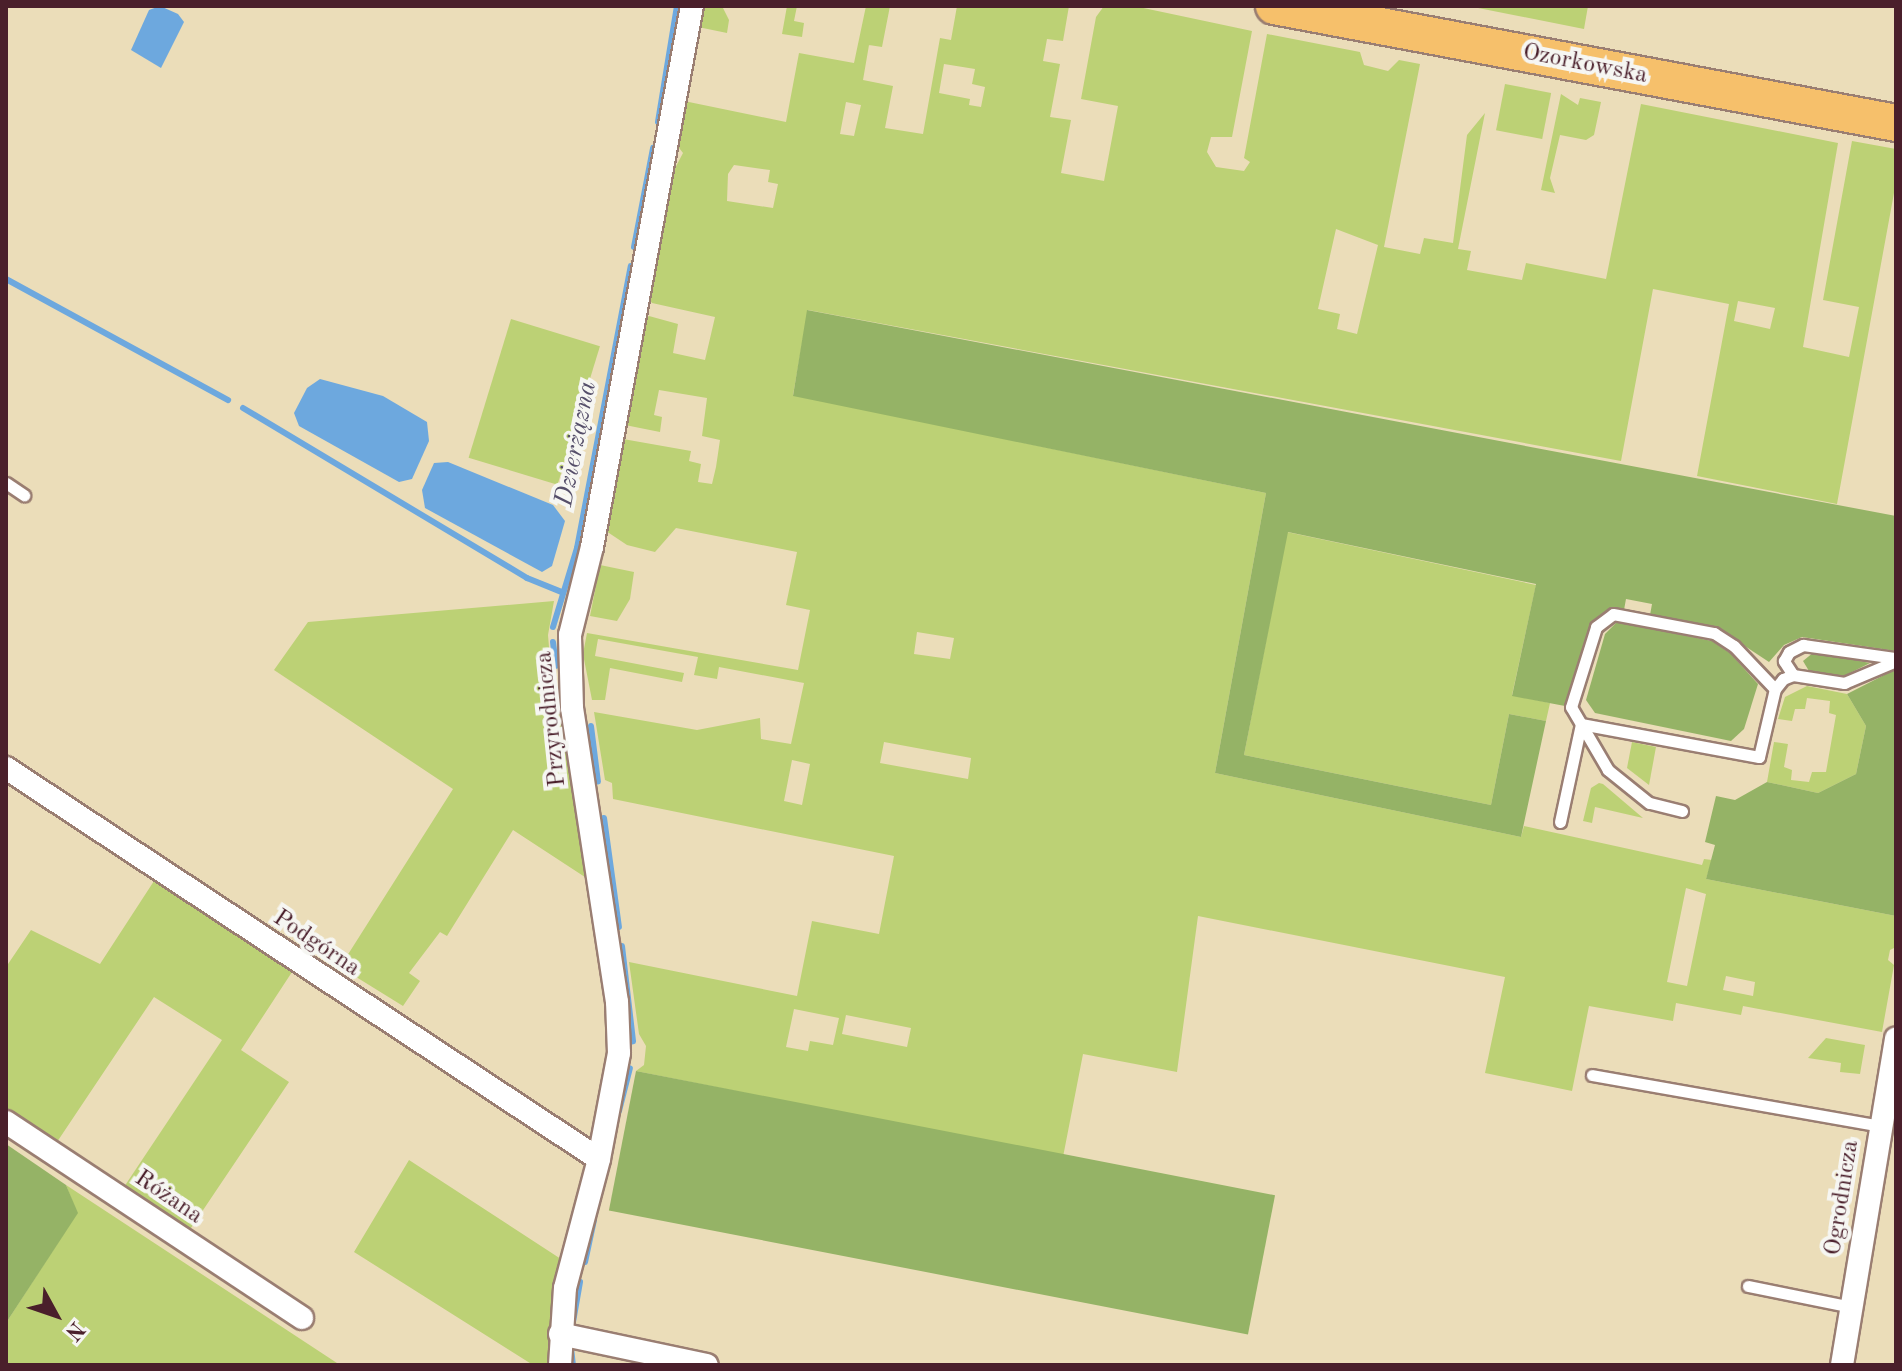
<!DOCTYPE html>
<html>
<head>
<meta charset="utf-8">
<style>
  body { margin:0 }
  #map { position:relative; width:1902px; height:1371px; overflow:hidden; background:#ebddb9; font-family:"Old Standard TT",serif }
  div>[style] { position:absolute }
  .green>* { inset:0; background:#bcd175; transform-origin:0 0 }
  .forest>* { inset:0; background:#95b366; transform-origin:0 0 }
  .water>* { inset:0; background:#6da8de }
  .stream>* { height:6px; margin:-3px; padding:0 3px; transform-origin:3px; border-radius:3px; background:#6da8de }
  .roads { filter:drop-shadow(2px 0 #9a7e72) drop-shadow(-2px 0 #9a7e72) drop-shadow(0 2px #9a7e72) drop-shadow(0 -2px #9a7e72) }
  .service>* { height:11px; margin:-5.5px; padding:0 5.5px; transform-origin:5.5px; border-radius:5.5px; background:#fff }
  .minor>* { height:22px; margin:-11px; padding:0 11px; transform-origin:11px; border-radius:11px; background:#fff }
  .primary>* { height:36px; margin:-18px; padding:0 18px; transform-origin:18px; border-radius:18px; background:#f6c06b }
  span { translate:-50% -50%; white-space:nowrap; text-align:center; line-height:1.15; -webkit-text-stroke:8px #f6f6f2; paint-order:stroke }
  .street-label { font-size:24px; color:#4a1f2b }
  .water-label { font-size:26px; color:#564f6a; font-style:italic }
  .frame { position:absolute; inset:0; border:8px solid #4a1f2b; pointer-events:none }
  .north { position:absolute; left:16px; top:1275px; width:80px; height:80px; -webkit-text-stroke:6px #f6f6f2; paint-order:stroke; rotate:130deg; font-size:22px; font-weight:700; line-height:32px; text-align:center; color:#4a1f2b }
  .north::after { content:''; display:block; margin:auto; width:28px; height:36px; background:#4a1f2b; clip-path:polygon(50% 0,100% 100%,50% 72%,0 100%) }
</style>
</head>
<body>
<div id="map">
  <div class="green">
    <div style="clip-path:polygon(701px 6px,722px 6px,729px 20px,727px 33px,698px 27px)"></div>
    <div style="clip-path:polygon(787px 6px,797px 6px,794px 21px,804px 23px,802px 37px,782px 34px)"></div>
    <div style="clip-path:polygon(evenodd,866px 6px,890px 6px,882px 47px,869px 45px,863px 80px,893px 86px,885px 128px,923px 134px,940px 38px,951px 40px,957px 6px,1069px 6px,1063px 41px,1047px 39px,1043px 61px,1060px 64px,1050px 117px,1071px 120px,1061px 173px,1104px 181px,1118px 106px,1081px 99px,1096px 17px,1104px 6px,1134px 6px,1252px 31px,1232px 137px,1211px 137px,1207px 152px,1216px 167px,1244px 171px,1250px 162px,1244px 158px,1267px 34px,1360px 52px,1364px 65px,1388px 71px,1399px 60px,1420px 64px,1384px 247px,1420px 254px,1424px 238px,1453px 243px,1467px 135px,1485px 113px,1458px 249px,1471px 251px,1467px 270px,1522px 280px,1526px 263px,1606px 279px,1641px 104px,1838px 143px,1803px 347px,1849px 357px,1859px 307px,1823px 300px,1852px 141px,1896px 149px,1896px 182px,1837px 504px,1697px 476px,1729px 304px,1653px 289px,1621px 461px,808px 310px,793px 395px,1266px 493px,1215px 773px,1521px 837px,1524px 826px,1702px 865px,1704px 859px,1712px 860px,1706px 879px,1896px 916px,1896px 947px,1890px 950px,1888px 960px,1894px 965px,1882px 1032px,1743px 1006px,1741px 1015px,1676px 1003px,1673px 1021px,1589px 1006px,1572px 1091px,1485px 1073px,1505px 977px,1198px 916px,1177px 1072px,1083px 1054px,1063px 1157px,636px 1071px,644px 1065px,646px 1046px,639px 1034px,629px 962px,797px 996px,812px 921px,879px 934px,894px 856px,613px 799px,612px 783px,605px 780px,594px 712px,697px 730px,760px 718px,761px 739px,791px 744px,804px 683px,719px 667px,717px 679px,694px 675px,698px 657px,598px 639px,595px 656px,684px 673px,682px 682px,610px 668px,605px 700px,592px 700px,583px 654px,587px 633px,798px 670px,810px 610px,786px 605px,797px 552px,676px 528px,655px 552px,627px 545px,606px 531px,623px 439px,691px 451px,689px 461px,701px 464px,698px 482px,712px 484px,716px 467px,720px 440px,702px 436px,707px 398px,659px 390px,654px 415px,662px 417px,660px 432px,625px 425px,644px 320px,649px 316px,678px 324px,673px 353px,705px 360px,715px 317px,652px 303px,648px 297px,672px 174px,683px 153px,676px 144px,684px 101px,786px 122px,799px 53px,854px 63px,866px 6px,944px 64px,975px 69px,972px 84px,985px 87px,981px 107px,969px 105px,970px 99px,939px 93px,944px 64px,866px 6px,846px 102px,861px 105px,854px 136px,840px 134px,846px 102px,866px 6px,734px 165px,770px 170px,768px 182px,778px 184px,773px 208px,727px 201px,728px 174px,734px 165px,866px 6px,1336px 229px,1378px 245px,1357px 334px,1337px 329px,1340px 314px,1318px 309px,1336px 229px,866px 6px,1738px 301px,1775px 308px,1770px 329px,1734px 321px,1738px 301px,866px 6px,917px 632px,954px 638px,950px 659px,914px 654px,917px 632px,866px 6px,884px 742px,971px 758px,968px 779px,880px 763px,884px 742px,866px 6px,792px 760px,810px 764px,802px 805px,784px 801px,792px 760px,866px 6px,1686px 888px,1706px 894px,1687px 986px,1667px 982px,1686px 888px,866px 6px,1726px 976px,1755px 982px,1753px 996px,1723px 990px,1726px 976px,866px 6px,794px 1009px,839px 1018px,833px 1045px,810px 1041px,808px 1051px,786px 1047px,794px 1009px,866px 6px,846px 1015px,911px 1028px,907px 1047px,842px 1034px,846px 1015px)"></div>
    <div style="clip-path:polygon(1468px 6px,1588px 6px,1584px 29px)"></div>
    <div style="left:1505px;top:84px;width:47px;height:47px;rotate:11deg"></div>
    <div style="clip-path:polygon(1561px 94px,1578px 105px,1580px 98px,1601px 102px,1594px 135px,1586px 140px,1560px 135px,1550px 178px,1555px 193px,1541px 190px)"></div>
    <div style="left:511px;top:319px;width:93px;height:145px;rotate:17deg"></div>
    <div style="clip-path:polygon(1287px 532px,1536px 585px,1512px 695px,1550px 703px,1546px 721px,1509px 714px,1491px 805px,1244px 755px)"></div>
    <div style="clip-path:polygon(600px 565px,634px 572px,630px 599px,617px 621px,590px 616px)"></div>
    <div style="clip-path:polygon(554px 601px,548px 635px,551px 671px,591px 881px,513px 830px,447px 936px,440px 932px,409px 973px,420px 981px,403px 1006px,340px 967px,453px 789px,274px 670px,308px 622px)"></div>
    <div style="clip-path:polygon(1807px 686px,1847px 694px,1866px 726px,1856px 774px,1818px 793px,1767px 782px,1774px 742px,1788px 744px,1784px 767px,1792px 770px,1791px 780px,1809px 782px,1812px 772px,1826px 772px,1836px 715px,1829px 713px,1830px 701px,1807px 698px,1805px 709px,1795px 709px,1792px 721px,1778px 719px,1785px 697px)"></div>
    <div style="clip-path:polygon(1632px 742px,1656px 747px,1649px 785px,1627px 768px)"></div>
    <div style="clip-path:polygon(1599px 783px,1603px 784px,1643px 818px,1595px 807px,1592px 823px,1583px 821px,1591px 788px)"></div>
    <div style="clip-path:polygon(154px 881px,292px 972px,241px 1050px,289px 1082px,189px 1231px,124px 1187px,222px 1040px,154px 997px,57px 1142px,6px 1108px,6px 967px,31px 930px,100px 964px)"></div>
    <div style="clip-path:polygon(1826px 1038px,1865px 1045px,1860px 1074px,1840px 1072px,1841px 1063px,1808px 1058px)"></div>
    <div style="clip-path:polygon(409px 1160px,564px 1261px,555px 1288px,548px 1365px,533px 1365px,354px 1252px)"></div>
    <div style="clip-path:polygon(66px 1185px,340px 1365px,6px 1365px,6px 1323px,77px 1213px)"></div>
  </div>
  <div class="forest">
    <div style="clip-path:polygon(807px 310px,1896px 516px,1896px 651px,1802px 637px,1784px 645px,1769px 662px,1716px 627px,1650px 615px,1652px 604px,1626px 599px,1624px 610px,1610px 608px,1591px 624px,1565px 706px,1512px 696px,1536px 584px,1288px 532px,1244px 755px,1491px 805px,1509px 714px,1546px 721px,1521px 837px,1215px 773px,1266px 493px,793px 396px)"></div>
    <div style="clip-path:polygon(1617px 622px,1712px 641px,1730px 653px,1758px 684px,1744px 729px,1731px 741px,1595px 713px,1586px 700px,1605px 634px)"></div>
    <div style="clip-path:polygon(1814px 652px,1870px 663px,1842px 677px,1809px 671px,1803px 661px)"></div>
    <div style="clip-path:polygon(1896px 669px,1896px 916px,1706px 879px,1715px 845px,1705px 842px,1716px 796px,1735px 800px,1767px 782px,1818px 793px,1856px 774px,1866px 726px,1847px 694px)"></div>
    <div style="left:636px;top:1071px;width:651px;height:142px;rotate:11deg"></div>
    <div style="clip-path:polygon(6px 1144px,66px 1185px,78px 1213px,6px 1323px)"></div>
  </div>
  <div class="water">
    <div style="clip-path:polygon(160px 6px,178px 14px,184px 22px,161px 68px,131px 50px,149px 10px)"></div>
    <div style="clip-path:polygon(320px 379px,383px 396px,427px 422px,429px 441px,412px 479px,399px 482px,299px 426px,294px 413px,307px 388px)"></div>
    <div style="clip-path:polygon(448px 462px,553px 505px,565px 521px,552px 566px,542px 572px,425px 508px,422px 490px,434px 463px)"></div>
  </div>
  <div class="stream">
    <div style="left:658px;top:122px;width:118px;rotate:-80.7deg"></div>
    <div style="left:634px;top:247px;width:101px;rotate:-79.1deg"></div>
    <div style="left:6px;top:279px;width:253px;rotate:28.6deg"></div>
    <div style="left:243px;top:408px;width:331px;rotate:30.9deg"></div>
    <div style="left:527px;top:578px;width:37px;rotate:22deg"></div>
    <div style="left:553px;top:627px;width:83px;rotate:-73.1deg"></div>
    <div style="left:577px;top:548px;width:287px;rotate:-79.2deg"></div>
    <div style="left:553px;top:642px;width:24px;rotate:83deg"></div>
    <div style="left:591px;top:726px;width:56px;rotate:82.9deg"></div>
    <div style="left:604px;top:818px;width:110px;rotate:82.2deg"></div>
    <div style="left:622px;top:946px;width:96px;rotate:83.4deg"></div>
    <div style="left:619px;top:1111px;width:44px;rotate:-75.7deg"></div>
    <div style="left:585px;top:1262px;width:43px;rotate:-77.9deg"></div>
    <div style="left:573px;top:1322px;width:41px;rotate:-80.1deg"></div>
    <div style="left:571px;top:1347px;width:18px;rotate:84deg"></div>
  </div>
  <div class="roads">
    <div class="service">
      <div style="left:6px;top:483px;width:22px;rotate:34deg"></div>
      <div style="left:1793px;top:675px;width:17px;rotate:-123deg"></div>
      <div style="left:1784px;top:661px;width:10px;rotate:-61deg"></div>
      <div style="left:1789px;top:652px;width:16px;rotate:-27deg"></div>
      <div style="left:1803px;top:645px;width:94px;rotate:8deg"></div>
      <div style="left:1682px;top:811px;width:34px;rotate:-166deg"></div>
      <div style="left:1649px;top:803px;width:53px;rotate:-141.2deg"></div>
      <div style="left:1608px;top:770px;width:73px;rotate:-120.4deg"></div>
      <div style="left:1571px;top:707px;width:84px;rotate:-72.6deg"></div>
      <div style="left:1596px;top:627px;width:21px;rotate:-37deg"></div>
      <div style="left:1613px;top:614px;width:103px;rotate:10.7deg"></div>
      <div style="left:1714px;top:633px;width:24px;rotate:33deg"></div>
      <div style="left:1734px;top:646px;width:59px;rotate:46.4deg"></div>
      <div style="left:1560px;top:822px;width:100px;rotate:-77.9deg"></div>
      <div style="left:1581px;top:724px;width:181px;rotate:10.5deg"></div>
      <div style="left:1759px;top:757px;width:70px;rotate:-76.8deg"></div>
      <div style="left:1775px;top:689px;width:13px;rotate:-51deg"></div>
      <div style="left:1783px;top:679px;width:11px;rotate:-22deg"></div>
      <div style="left:1793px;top:675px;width:52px;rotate:8.9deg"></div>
      <div style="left:1844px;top:683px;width:56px;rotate:-22.9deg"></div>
      <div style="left:1592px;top:1075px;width:293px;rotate:10deg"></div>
      <div style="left:1748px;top:1286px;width:106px;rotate:11.4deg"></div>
    </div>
    <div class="minor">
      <div style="left:6px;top:768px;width:710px;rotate:33.4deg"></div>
      <div style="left:6px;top:1122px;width:355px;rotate:33.5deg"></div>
      <div style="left:560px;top:1334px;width:150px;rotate:11.9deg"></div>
      <div style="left:560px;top:1365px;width:77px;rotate:-86.3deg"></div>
      <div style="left:565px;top:1288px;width:133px;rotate:-75.2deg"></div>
      <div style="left:599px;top:1159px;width:108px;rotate:-79.3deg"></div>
      <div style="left:619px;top:1053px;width:51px;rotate:-92.2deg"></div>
      <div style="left:617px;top:1002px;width:297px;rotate:-98.7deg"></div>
      <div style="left:572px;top:708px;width:73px;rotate:-91.6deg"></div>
      <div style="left:570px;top:635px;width:91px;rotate:-76deg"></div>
      <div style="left:592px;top:547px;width:550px;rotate:-79.53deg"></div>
      <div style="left:1842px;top:1365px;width:331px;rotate:-80.6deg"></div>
    </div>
    <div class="primary">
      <div style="left:1274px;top:6px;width:633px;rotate:10.65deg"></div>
    </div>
  </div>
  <div class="street-label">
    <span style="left:1585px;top:65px;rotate:11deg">Ozorkowska</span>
    <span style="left:552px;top:719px;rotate:-96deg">Przyrodnicza</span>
    <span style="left:316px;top:944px;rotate:34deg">Podgórna</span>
    <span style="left:168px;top:1198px;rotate:34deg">Różana</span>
    <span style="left:1843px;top:1198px;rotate:-81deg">Ogrodnicza</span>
  </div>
  <div class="water-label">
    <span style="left:577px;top:444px;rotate:-79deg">Dzierżązna</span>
  </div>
  <div class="frame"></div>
  <div class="north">N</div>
</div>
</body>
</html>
